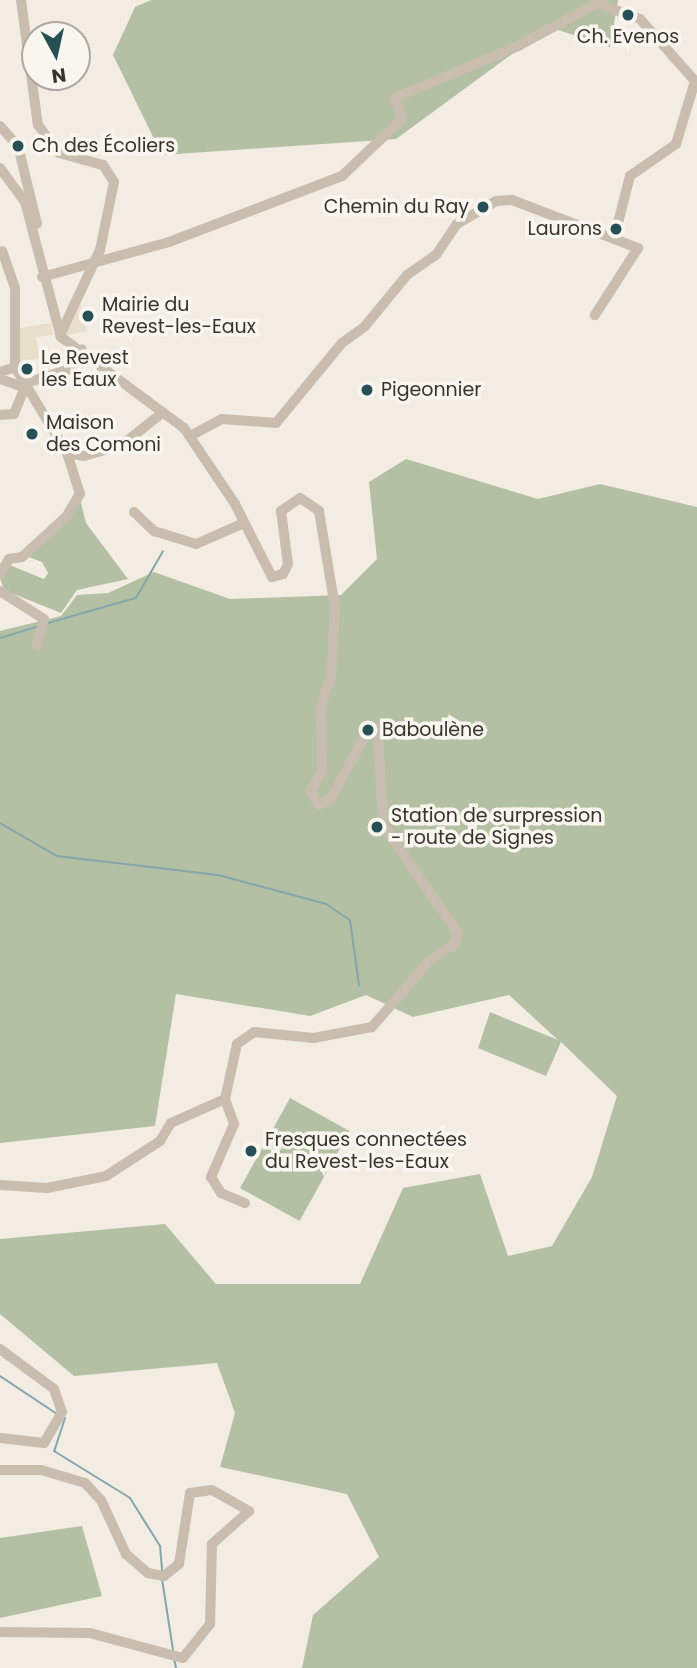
<!DOCTYPE html>
<html>
<head>
<meta charset="utf-8">
<style>
  body { margin:0 }
  #map { position:relative; width:697px; height:1668px; overflow:hidden; background:#f2ece3; font-family:Poppins,sans-serif }
  div>[style] { position:absolute }
  .green>* { inset:0; background:#b4c0a4; transform-origin:0 0 }
  .plaza>* { inset:0; background:#e8decc; transform-origin:0 0 }
  .stream>* { height:2px; margin:-1px; padding:0 1px; transform-origin:1px; border-radius:1px; background:#85a7ac }
  .minor>* { height:10px; margin:-5px; padding:0 5px; transform-origin:5px; border-radius:5px; background:#c9bdb0 }
  .dots>* { width:19px; height:19px; translate:-50% -50%; box-sizing:border-box; border:4px solid #f9f6ef; border-radius:50% }
  span { translate:-50% -50%; white-space:nowrap; text-align:center; line-height:1.15; -webkit-text-stroke:7px #f9f6ef; paint-order:stroke }
  .poi-label { font-size:19px; color:#39322d }
  .left { translate:0 -50%; text-align:left }
  .right { translate:-100% -50%; text-align:right }
  .north { position:absolute; left:21px; top:21px; width:70px; height:70px; box-sizing:border-box; background:#f9f6ef; border:2px solid #aca8a1; border-radius:50%; rotate:172deg; font-size:19px; font-weight:700; line-height:28px; text-align:center; color:#39322d }
  .north::after { content:''; display:block; margin:auto; width:24px; height:32px; background:#275056; clip-path:polygon(50% 0,100% 100%,50% 72%,0 100%) }
</style>
</head>
<body>
<div id="map">
  <div class="green">
    <div style="clip-path:polygon(151px 0,618px 0,610px 47px,549px 27px,396px 139px,162px 155px,113px 55px,135px 7px)"></div>
    <div style="clip-path:polygon(406px 459px,538px 499px,600px 484px,697px 507px,697px 1668px,302px 1668px,313px 1615px,379px 1557px,347px 1494px,220px 1467px,235px 1413px,217px 1363px,74px 1376px,0 1314px,0 1239px,165px 1224px,216px 1284px,360px 1284px,403px 1188px,480px 1174px,508px 1256px,552px 1246px,592px 1177px,617px 1096px,561px 1042px,546px 1076px,478px 1048px,490px 1012px,558px 1040px,509px 995px,413px 1017px,366px 995px,310px 1016px,176px 994px,155px 1126px,0 1143px,0 631px,61px 616px,77px 595px,108px 593px,154px 572px,230px 599px,341px 595px,377px 559px,369px 482px)"></div>
    <div style="clip-path:polygon(80px 499px,86px 523px,128px 579px,77px 590px,61px 613px,4px 590px,0 578px,7px 564px,44px 579px,48px 573px,42px 562px,26px 556px)"></div>
    <div style="left:290px;top:1098px;width:68px;height:103px;rotate:29deg"></div>
    <div style="clip-path:polygon(82px 1526px,102px 1596px,0 1618px,0 1538px)"></div>
  </div>
  <div class="plaza">
    <div style="clip-path:polygon(80px 302px,87px 331px,67px 335px,62px 333px)"></div>
    <div style="left:51px;top:323px;width:12px;height:34px;rotate:81deg"></div>
    <div style="clip-path:polygon(36px 338px,40px 358px,17px 364px,13px 339px)"></div>
  </div>
  <div class="stream">
    <div style="left:48px;top:623px;width:91px;rotate:-15.9deg"></div>
    <div style="left:136px;top:598px;width:54px;rotate:-60.1deg"></div>
    <div style="left:0;top:638px;width:38px;rotate:-17deg"></div>
    <div style="left:0;top:823px;width:66px;rotate:30.1deg"></div>
    <div style="left:57px;top:856px;width:162px;rotate:6.7deg"></div>
    <div style="left:218px;top:875px;width:112px;rotate:15deg"></div>
    <div style="left:326px;top:904px;width:29px;rotate:34deg"></div>
    <div style="left:350px;top:920px;width:66px;rotate:82.1deg"></div>
    <div style="left:0;top:1376px;width:69px;rotate:33.7deg"></div>
    <div style="left:65px;top:1418px;width:35px;rotate:108deg"></div>
    <div style="left:54px;top:1451px;width:89px;rotate:31.7deg"></div>
    <div style="left:130px;top:1498px;width:57px;rotate:58deg"></div>
    <div style="left:160px;top:1546px;width:25px;rotate:85deg"></div>
    <div style="left:162px;top:1579px;width:72px;rotate:81.2deg"></div>
    <div style="left:174px;top:1659px;width:9px;rotate:77deg"></div>
  </div>
  <div class="minor">
    <div style="left:21px;top:0;width:126px;rotate:82.3deg"></div>
    <div style="left:38px;top:125px;width:35px;rotate:53deg"></div>
    <div style="left:59px;top:153px;width:46px;rotate:15.3deg"></div>
    <div style="left:103px;top:165px;width:20px;rotate:57deg"></div>
    <div style="left:114px;top:182px;width:69px;rotate:101.6deg"></div>
    <div style="left:100px;top:250px;width:94px;rotate:115.2deg"></div>
    <div style="left:599px;top:4px;width:44px;rotate:20.1deg"></div>
    <div style="left:640px;top:19px;width:83px;rotate:48.4deg"></div>
    <div style="left:695px;top:81px;width:66px;rotate:106.8deg"></div>
    <div style="left:676px;top:144px;width:56px;rotate:145.2deg"></div>
    <div style="left:630px;top:176px;width:61px;rotate:104.3deg"></div>
    <div style="left:0;top:126px;width:27px;rotate:48deg"></div>
    <div style="left:18px;top:146px;width:80px;rotate:76.3deg"></div>
    <div style="left:0;top:168px;width:42px;rotate:53.7deg"></div>
    <div style="left:25px;top:202px;width:140px;rotate:75.1deg"></div>
    <div style="left:61px;top:337px;width:153px;rotate:36.5deg"></div>
    <div style="left:184px;top:428px;width:92px;rotate:56.1deg"></div>
    <div style="left:235px;top:504px;width:82px;rotate:63.1deg"></div>
    <div style="left:272px;top:577px;width:11px;rotate:-15deg"></div>
    <div style="left:283px;top:574px;width:11px;rotate:-63deg"></div>
    <div style="left:288px;top:564px;width:53px;rotate:-97.5deg"></div>
    <div style="left:281px;top:511px;width:23px;rotate:-34deg"></div>
    <div style="left:300px;top:498px;width:23px;rotate:34deg"></div>
    <div style="left:319px;top:511px;width:98px;rotate:80.6deg"></div>
    <div style="left:335px;top:608px;width:69px;rotate:93.3deg"></div>
    <div style="left:331px;top:677px;width:31px;rotate:109deg"></div>
    <div style="left:321px;top:706px;width:65px;rotate:89.1deg"></div>
    <div style="left:322px;top:771px;width:23px;rotate:119deg"></div>
    <div style="left:311px;top:791px;width:16px;rotate:60deg"></div>
    <div style="left:319px;top:805px;width:15px;rotate:-32deg"></div>
    <div style="left:332px;top:797px;width:76px;rotate:-61.8deg"></div>
    <div style="left:368px;top:730px;width:10px;rotate:-11deg"></div>
    <div style="left:378px;top:728px;width:97px;rotate:87deg"></div>
    <div style="left:383px;top:825px;width:130px;rotate:55.3deg"></div>
    <div style="left:457px;top:932px;width:12px;rotate:99deg"></div>
    <div style="left:455px;top:944px;width:30px;rotate:147deg"></div>
    <div style="left:430px;top:960px;width:89px;rotate:130.9deg"></div>
    <div style="left:372px;top:1027px;width:59px;rotate:169.3deg"></div>
    <div style="left:314px;top:1038px;width:60px;rotate:-174.3deg"></div>
    <div style="left:254px;top:1032px;width:21px;rotate:145deg"></div>
    <div style="left:237px;top:1044px;width:56px;rotate:102.3deg"></div>
    <div style="left:225px;top:1099px;width:27px;rotate:70deg"></div>
    <div style="left:234px;top:1124px;width:58px;rotate:113.5deg"></div>
    <div style="left:211px;top:1177px;width:19px;rotate:58deg"></div>
    <div style="left:221px;top:1193px;width:26px;rotate:23deg"></div>
    <div style="left:42px;top:277px;width:132px;rotate:-15.4deg"></div>
    <div style="left:169px;top:242px;width:185px;rotate:-20.9deg"></div>
    <div style="left:342px;top:176px;width:83px;rotate:-43.5deg"></div>
    <div style="left:402px;top:119px;width:22px;rotate:-108deg"></div>
    <div style="left:395px;top:98px;width:134px;rotate:-22.9deg"></div>
    <div style="left:518px;top:46px;width:97px;rotate:-28.4deg"></div>
    <div style="left:0;top:372px;width:16px;rotate:-18deg"></div>
    <div style="left:0;top:379px;width:28px;rotate:19deg"></div>
    <div style="left:26px;top:383px;width:46px;rotate:-17.7deg"></div>
    <div style="left:70px;top:369px;width:23px;rotate:-59deg"></div>
    <div style="left:0;top:415px;width:14px;rotate:-4deg"></div>
    <div style="left:14px;top:414px;width:32px;rotate:-68deg"></div>
    <div style="left:190px;top:436px;width:36px;rotate:-28deg"></div>
    <div style="left:222px;top:419px;width:54px;rotate:4.2deg"></div>
    <div style="left:276px;top:423px;width:104px;rotate:-50.5deg"></div>
    <div style="left:342px;top:343px;width:29px;rotate:-36deg"></div>
    <div style="left:365px;top:326px;width:66px;rotate:-50.5deg"></div>
    <div style="left:407px;top:275px;width:35px;rotate:-35deg"></div>
    <div style="left:436px;top:255px;width:37px;rotate:-56deg"></div>
    <div style="left:457px;top:224px;width:45px;rotate:-30.5deg"></div>
    <div style="left:496px;top:201px;width:16px;rotate:-4deg"></div>
    <div style="left:512px;top:200px;width:135px;rotate:20.9deg"></div>
    <div style="left:638px;top:248px;width:80px;rotate:122.7deg"></div>
    <div style="left:67px;top:453px;width:17px;rotate:10deg"></div>
    <div style="left:84px;top:456px;width:40px;rotate:-16deg"></div>
    <div style="left:122px;top:445px;width:51px;rotate:-38.7deg"></div>
    <div style="left:134px;top:512px;width:28px;rotate:44deg"></div>
    <div style="left:154px;top:531px;width:44px;rotate:17.2deg"></div>
    <div style="left:196px;top:544px;width:52px;rotate:-23.6deg"></div>
    <div style="left:0;top:574px;width:17px;rotate:-59deg"></div>
    <div style="left:9px;top:559px;width:13px;rotate:-9deg"></div>
    <div style="left:22px;top:557px;width:59px;rotate:-42.3deg"></div>
    <div style="left:66px;top:517px;width:27px;rotate:-59deg"></div>
    <div style="left:80px;top:494px;width:43px;rotate:-107.6deg"></div>
    <div style="left:67px;top:453px;width:100px;rotate:-121.2deg"></div>
    <div style="left:15px;top:367px;width:79px;rotate:-90deg"></div>
    <div style="left:15px;top:288px;width:39px;rotate:-109deg"></div>
    <div style="left:0;top:591px;width:52px;rotate:32.5deg"></div>
    <div style="left:44px;top:619px;width:27px;rotate:105deg"></div>
    <div style="left:0;top:1185px;width:47px;rotate:3.7deg"></div>
    <div style="left:47px;top:1188px;width:60px;rotate:-11.5deg"></div>
    <div style="left:106px;top:1176px;width:64px;rotate:-32.9deg"></div>
    <div style="left:160px;top:1141px;width:21px;rotate:-59deg"></div>
    <div style="left:171px;top:1123px;width:59px;rotate:-24deg"></div>
    <div style="left:0;top:1349px;width:67px;rotate:36.5deg"></div>
    <div style="left:54px;top:1389px;width:24px;rotate:71deg"></div>
    <div style="left:62px;top:1412px;width:36px;rotate:120deg"></div>
    <div style="left:44px;top:1443px;width:44px;rotate:-173.5deg"></div>
    <div style="left:0;top:1470px;width:41px"></div>
    <div style="left:41px;top:1470px;width:46px;rotate:16.5deg"></div>
    <div style="left:85px;top:1483px;width:23px;rotate:47deg"></div>
    <div style="left:101px;top:1500px;width:60px;rotate:65.2deg"></div>
    <div style="left:126px;top:1554px;width:29px;rotate:41deg"></div>
    <div style="left:148px;top:1573px;width:16px;rotate:11deg"></div>
    <div style="left:164px;top:1576px;width:19px;rotate:-39deg"></div>
    <div style="left:179px;top:1564px;width:72px;rotate:-81.2deg"></div>
    <div style="left:190px;top:1493px;width:22px;rotate:-8deg"></div>
    <div style="left:212px;top:1490px;width:43px;rotate:29.6deg"></div>
    <div style="left:249px;top:1511px;width:50px;rotate:138.3deg"></div>
    <div style="left:212px;top:1544px;width:80px;rotate:91.4deg"></div>
    <div style="left:210px;top:1624px;width:43px;rotate:128.5deg"></div>
    <div style="left:183px;top:1658px;width:96px;rotate:-165deg"></div>
    <div style="left:90px;top:1633px;width:90px;rotate:-179.4deg"></div>
  </div>
  <div class="dots">
    <div style="left:628px;top:15px;background:#275056"></div>
    <div style="left:18px;top:146px;background:#275056"></div>
    <div style="left:483px;top:207px;background:#275056"></div>
    <div style="left:616px;top:229px;background:#275056"></div>
    <div style="left:88px;top:316px;background:#275056"></div>
    <div style="left:27px;top:369px;background:#275056"></div>
    <div style="left:367px;top:390px;background:#275056"></div>
    <div style="left:32px;top:434px;background:#275056"></div>
    <div style="left:368px;top:730px;background:#275056"></div>
    <div style="left:377px;top:827px;background:#275056"></div>
    <div style="left:251px;top:1151px;background:#275056"></div>
  </div>
  <div class="poi-label">
    <span style="left:628px;top:37px">Ch. Evenos</span>
    <span class="left" style="left:32px;top:146px">Ch des Écoliers</span>
    <span class="right" style="left:469px;top:207px">Chemin du Ray</span>
    <span class="right" style="left:602px;top:229px">Laurons</span>
    <span class="left" style="left:102px;top:316px">Mairie du<br>Revest-les-Eaux</span>
    <span class="left" style="left:41px;top:369px">Le Revest<br>les Eaux</span>
    <span class="left" style="left:381px;top:390px">Pigeonnier</span>
    <span class="left" style="left:46px;top:434px">Maison<br>des Comoni</span>
    <span class="left" style="left:382px;top:730px">Baboulène</span>
    <span class="left" style="left:391px;top:827px">Station de surpression<br>- route de Signes</span>
    <span class="left" style="left:265px;top:1151px">Fresques connectées<br>du Revest-les-Eaux</span>
  </div>
  <div class="north">N</div>
</div>
</body>
</html>
